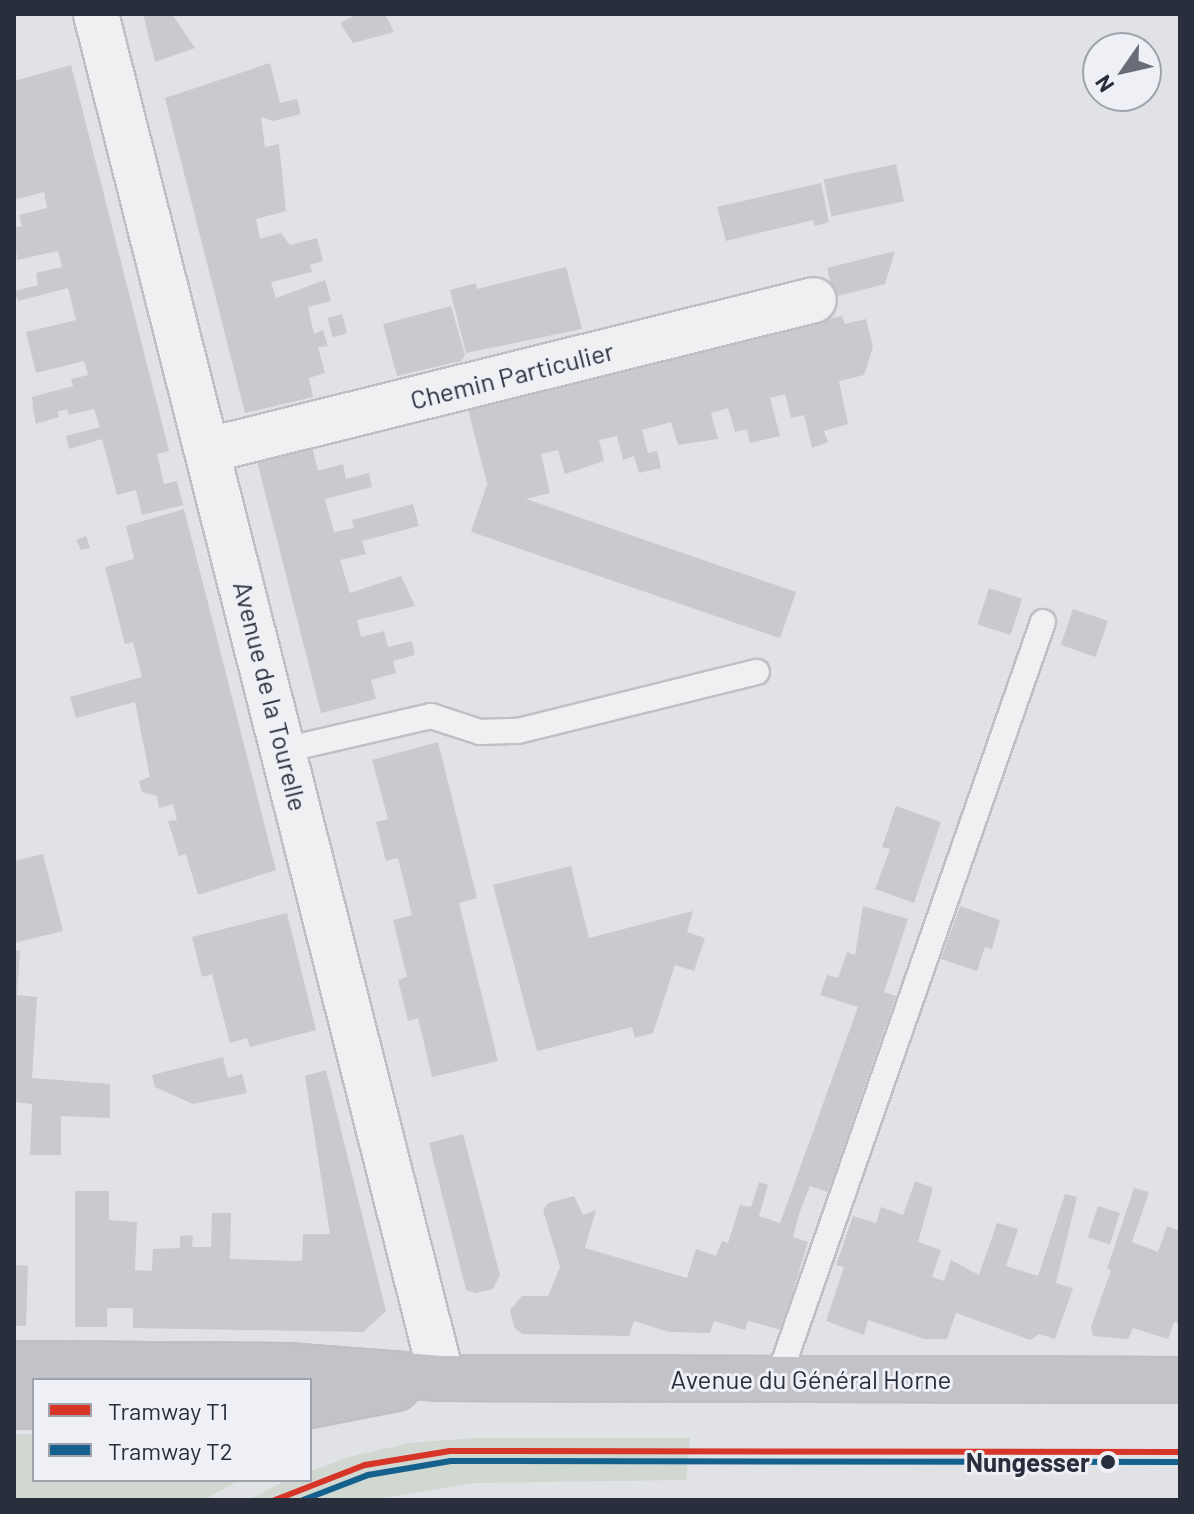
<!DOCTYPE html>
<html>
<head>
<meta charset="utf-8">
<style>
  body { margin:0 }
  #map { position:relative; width:1194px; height:1514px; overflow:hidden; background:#e1e2e5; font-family:Barlow,sans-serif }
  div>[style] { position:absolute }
  .green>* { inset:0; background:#d0d8d1 }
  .building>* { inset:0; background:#c9cacd; transform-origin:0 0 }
  .roads { filter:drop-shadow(2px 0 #bfc0c3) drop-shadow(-2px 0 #bfc0c3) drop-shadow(0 2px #bfc0c3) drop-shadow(0 -2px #bfc0c3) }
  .lane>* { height:24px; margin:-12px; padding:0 12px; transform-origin:12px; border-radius:12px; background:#f0f0f2 }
  .street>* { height:44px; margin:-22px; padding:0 22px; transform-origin:22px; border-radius:22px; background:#f0f0f2 }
  .secondary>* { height:44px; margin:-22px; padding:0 22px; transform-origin:22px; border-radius:22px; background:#c2c3c8 }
  .tram-1>* { height:6px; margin:-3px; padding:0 3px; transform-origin:3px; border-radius:3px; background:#d73527 }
  .tram-2>* { height:6px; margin:-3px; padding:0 3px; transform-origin:3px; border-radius:3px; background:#15618e }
  .dots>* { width:22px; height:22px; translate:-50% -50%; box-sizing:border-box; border:4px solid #eef0f5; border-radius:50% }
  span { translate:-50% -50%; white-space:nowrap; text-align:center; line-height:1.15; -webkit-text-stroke:6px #eef0f5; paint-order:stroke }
  .street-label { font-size:26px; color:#292e3d }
  .stop-label { font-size:26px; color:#292e3d; font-weight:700 }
  .right { translate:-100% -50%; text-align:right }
  .frame { position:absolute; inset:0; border:16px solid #292e3d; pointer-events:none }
  .legend { position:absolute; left:32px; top:1378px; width:280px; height:104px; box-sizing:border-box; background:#eef0f5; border:2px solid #9fa2ab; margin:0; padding:10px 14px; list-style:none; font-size:24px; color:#292e3d }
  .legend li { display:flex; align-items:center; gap:16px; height:40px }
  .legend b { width:40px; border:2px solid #9fa2ab }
  .north { position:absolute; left:1082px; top:32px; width:80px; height:80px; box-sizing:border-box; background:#eef0f5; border:2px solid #9fa2ab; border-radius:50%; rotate:236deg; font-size:22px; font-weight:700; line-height:32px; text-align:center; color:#292e3d }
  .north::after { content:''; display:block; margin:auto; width:28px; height:36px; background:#696d78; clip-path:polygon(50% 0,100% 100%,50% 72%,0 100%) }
</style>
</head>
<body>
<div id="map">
  <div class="green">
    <div style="clip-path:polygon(14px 1434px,34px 1434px,34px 1480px,239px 1480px,204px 1500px,14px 1500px)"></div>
    <div style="clip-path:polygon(474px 1438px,690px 1438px,686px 1480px,476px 1483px,369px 1500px,248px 1500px,287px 1480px,310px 1480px,310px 1471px,353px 1456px,410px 1443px)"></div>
  </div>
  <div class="building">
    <div style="clip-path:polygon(143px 14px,172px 14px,195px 48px,155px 62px)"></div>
    <div style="clip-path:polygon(357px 14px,385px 14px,394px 32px,353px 43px,340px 23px)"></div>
    <div style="clip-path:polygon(270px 63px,280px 103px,297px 99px,301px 114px,273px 121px,261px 117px,265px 147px,279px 144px,286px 211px,256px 219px,260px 239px,281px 233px,290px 245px,317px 238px,323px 261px,310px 265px,312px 272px,271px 282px,276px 298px,325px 280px,331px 301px,308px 307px,314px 334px,323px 330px,328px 346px,318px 347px,325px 373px,309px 378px,313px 397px,245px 413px,165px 98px)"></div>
    <div style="clip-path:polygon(71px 65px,169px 451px,157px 454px,164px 484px,177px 481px,183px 505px,142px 515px,136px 490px,117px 495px,102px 439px,69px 449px,66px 436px,100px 427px,94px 409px,69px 415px,67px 409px,57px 412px,59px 417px,36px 424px,33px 409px,32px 397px,73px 386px,71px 379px,88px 375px,84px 361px,36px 373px,26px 332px,76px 320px,68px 288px,18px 301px,14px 291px,38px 285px,36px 273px,62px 267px,58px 251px,17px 260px,14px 228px,22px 226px,19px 215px,47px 208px,44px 192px,14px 200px,14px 81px)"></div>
    <div style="left:896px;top:164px;width:38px;height:74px;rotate:78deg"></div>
    <div style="clip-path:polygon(821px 183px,829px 222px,815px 226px,813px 220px,726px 241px,717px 207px)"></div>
    <div style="clip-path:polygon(895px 251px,885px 284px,834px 297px,827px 268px)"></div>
    <div style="clip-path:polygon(566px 267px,582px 329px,466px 353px,450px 290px,476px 283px,477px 289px)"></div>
    <div style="clip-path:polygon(451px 306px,465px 355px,461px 361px,397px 376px,383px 324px)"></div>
    <div style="left:342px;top:314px;width:20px;height:15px;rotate:75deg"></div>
    <div style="clip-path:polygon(842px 316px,845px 324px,866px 319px,873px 347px,864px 375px,839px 381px,848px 424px,824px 431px,828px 442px,812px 448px,804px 415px,791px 418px,785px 394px,770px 398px,780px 436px,750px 443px,747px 429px,735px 432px,728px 408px,711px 413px,718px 439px,678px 445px,671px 422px,642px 430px,648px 453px,657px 451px,661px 468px,639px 473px,634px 456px,623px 460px,617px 436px,599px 440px,604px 461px,565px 474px,558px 450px,541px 454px,550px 493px,493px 507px,468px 409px)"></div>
    <div style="clip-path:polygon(312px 447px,318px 471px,343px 464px,346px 479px,369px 473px,372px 487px,325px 499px,334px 532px,354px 528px,352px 520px,413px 504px,419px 526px,362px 541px,366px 554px,340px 560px,350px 593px,401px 576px,415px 606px,357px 620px,361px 637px,384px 631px,388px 647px,412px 641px,415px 655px,393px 661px,396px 673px,371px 680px,376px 699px,321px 713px,257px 461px)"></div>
    <div style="clip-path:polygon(184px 509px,276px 870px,198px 895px,186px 854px,179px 856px,168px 821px,177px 820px,173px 804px,159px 808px,157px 796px,142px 792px,139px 781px,150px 777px,135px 702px,76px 718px,70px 697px,142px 677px,133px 642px,125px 644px,105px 567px,134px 559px,126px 526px)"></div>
    <div style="clip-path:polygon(86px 536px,90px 548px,81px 550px,76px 540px)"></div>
    <div style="left:989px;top:588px;width:35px;height:38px;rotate:18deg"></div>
    <div style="left:796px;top:592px;width:49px;height:327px;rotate:109deg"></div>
    <div style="left:1073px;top:609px;width:37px;height:38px;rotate:19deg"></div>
    <div style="clip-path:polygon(438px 742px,477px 898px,459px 903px,498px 1061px,432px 1077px,418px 1018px,408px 1021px,398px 980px,407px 977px,393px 920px,412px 915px,398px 858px,386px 861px,376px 822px,388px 819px,372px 760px)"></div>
    <div style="clip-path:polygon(896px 806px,941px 822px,914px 903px,875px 889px,890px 849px,882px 847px)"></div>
    <div style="clip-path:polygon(43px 854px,63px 931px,14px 943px,14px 861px)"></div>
    <div style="clip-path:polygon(571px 866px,589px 938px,693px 911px,687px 932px,705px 938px,694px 971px,675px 965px,653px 1033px,635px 1038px,632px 1027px,537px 1051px,493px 885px)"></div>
    <div style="clip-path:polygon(863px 906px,908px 919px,884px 992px,896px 996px,828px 1192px,810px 1186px,800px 1211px,793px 1237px,808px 1242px,781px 1330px,748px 1321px,745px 1330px,714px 1321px,710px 1333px,669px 1332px,634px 1321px,629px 1336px,522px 1334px,514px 1327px,510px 1310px,522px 1296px,548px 1296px,560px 1267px,543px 1210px,548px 1203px,574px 1196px,583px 1215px,596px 1210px,585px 1248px,687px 1278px,696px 1249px,716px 1256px,722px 1241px,728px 1243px,740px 1205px,751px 1207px,759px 1182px,768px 1185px,759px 1216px,780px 1223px,858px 1007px,820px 995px,827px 975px,838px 978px,847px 952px,855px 955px)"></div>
    <div style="clip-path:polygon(960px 906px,1000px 920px,992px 949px,985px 947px,977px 971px,941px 959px)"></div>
    <div style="clip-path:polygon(287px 913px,316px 1030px,250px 1047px,247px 1038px,230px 1043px,212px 974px,202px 977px,192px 937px)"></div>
    <div style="clip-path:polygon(14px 950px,20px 951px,17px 995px,37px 997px,32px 1078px,110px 1084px,110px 1118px,61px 1116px,61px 1155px,30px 1155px,32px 1104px,14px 1102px)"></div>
    <div style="clip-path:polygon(223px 1057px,228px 1078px,242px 1074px,247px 1093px,193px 1104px,155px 1087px,152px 1075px)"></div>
    <div style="clip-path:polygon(326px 1070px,386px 1311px,363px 1332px,133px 1328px,133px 1308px,107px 1308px,107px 1327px,75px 1327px,75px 1191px,109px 1191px,109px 1220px,137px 1222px,135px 1270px,152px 1271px,153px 1249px,180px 1248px,180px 1236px,193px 1235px,192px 1247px,211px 1247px,212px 1213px,231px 1213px,230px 1259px,302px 1261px,303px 1234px,330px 1234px,305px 1076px)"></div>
    <div style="clip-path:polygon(463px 1134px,500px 1275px,493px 1289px,475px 1293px,466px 1290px,429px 1143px)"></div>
    <div style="clip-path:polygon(915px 1181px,933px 1188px,918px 1242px,941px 1250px,932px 1277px,944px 1281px,951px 1260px,979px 1275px,997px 1223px,1018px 1229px,1006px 1266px,1038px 1276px,1065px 1194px,1077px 1197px,1056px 1283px,1073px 1288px,1055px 1339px,1039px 1334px,1030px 1340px,956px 1313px,947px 1339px,924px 1339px,868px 1320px,864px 1335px,826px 1321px,844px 1267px,836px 1265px,853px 1216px,876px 1223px,881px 1207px,903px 1215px)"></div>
    <div style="clip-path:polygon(1134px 1188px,1149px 1192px,1132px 1242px,1158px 1252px,1167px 1226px,1180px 1231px,1180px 1324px,1174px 1322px,1168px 1339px,1133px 1328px,1128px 1339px,1093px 1336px,1091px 1327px,1111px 1270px,1107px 1269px)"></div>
    <div style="left:1098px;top:1206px;width:23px;height:33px;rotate:18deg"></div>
    <div style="clip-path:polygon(14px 1265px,28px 1266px,26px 1326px,14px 1326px)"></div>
  </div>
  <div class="roads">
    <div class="lane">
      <div style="left:284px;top:750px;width:151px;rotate:-13deg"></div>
      <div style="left:431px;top:716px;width:52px;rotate:18.1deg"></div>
      <div style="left:480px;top:732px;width:38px;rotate:-2deg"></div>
      <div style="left:518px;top:731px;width:246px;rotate:-13.9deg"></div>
      <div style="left:778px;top:1379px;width:802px;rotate:-70.71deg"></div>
    </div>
    <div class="street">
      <div style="left:96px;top:14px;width:1407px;rotate:75.77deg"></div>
      <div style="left:209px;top:450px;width:623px;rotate:-13.92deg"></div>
    </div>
    <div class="secondary">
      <div style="left:14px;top:1364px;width:272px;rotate:0.4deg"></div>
      <div style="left:286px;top:1366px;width:156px;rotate:4.4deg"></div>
      <div style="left:442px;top:1378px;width:738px;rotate:0.16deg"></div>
      <div style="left:310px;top:1405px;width:88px;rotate:-11.2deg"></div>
      <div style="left:14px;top:1406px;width:20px"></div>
    </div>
  </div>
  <div class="tram-1">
    <div style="left:275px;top:1500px;width:97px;rotate:-21.3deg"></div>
    <div style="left:365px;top:1465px;width:86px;rotate:-9.4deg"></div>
    <div style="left:450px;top:1451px;width:730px;rotate:0.08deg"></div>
  </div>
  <div class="tram-2">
    <div style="left:303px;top:1500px;width:70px;rotate:-21deg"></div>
    <div style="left:368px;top:1475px;width:84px;rotate:-9.6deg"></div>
    <div style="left:451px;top:1461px;width:729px;rotate:0.08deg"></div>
  </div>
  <div class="dots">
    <div style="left:1108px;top:1462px;background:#292e3d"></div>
  </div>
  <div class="street-label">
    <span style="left:512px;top:375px;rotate:-14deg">Chemin Particulier</span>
    <span style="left:271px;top:696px;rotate:76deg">Avenue de la Tourelle</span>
    <span style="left:811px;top:1379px">Avenue du Général Horne</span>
  </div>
  <div class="stop-label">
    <span class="right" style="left:1090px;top:1462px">Nungesser</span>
  </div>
  <div class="frame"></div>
  <ul class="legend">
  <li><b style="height:10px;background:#d73527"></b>Tramway T1</li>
  <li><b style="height:10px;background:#15618e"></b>Tramway T2</li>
  </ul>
  <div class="north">N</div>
</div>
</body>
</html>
